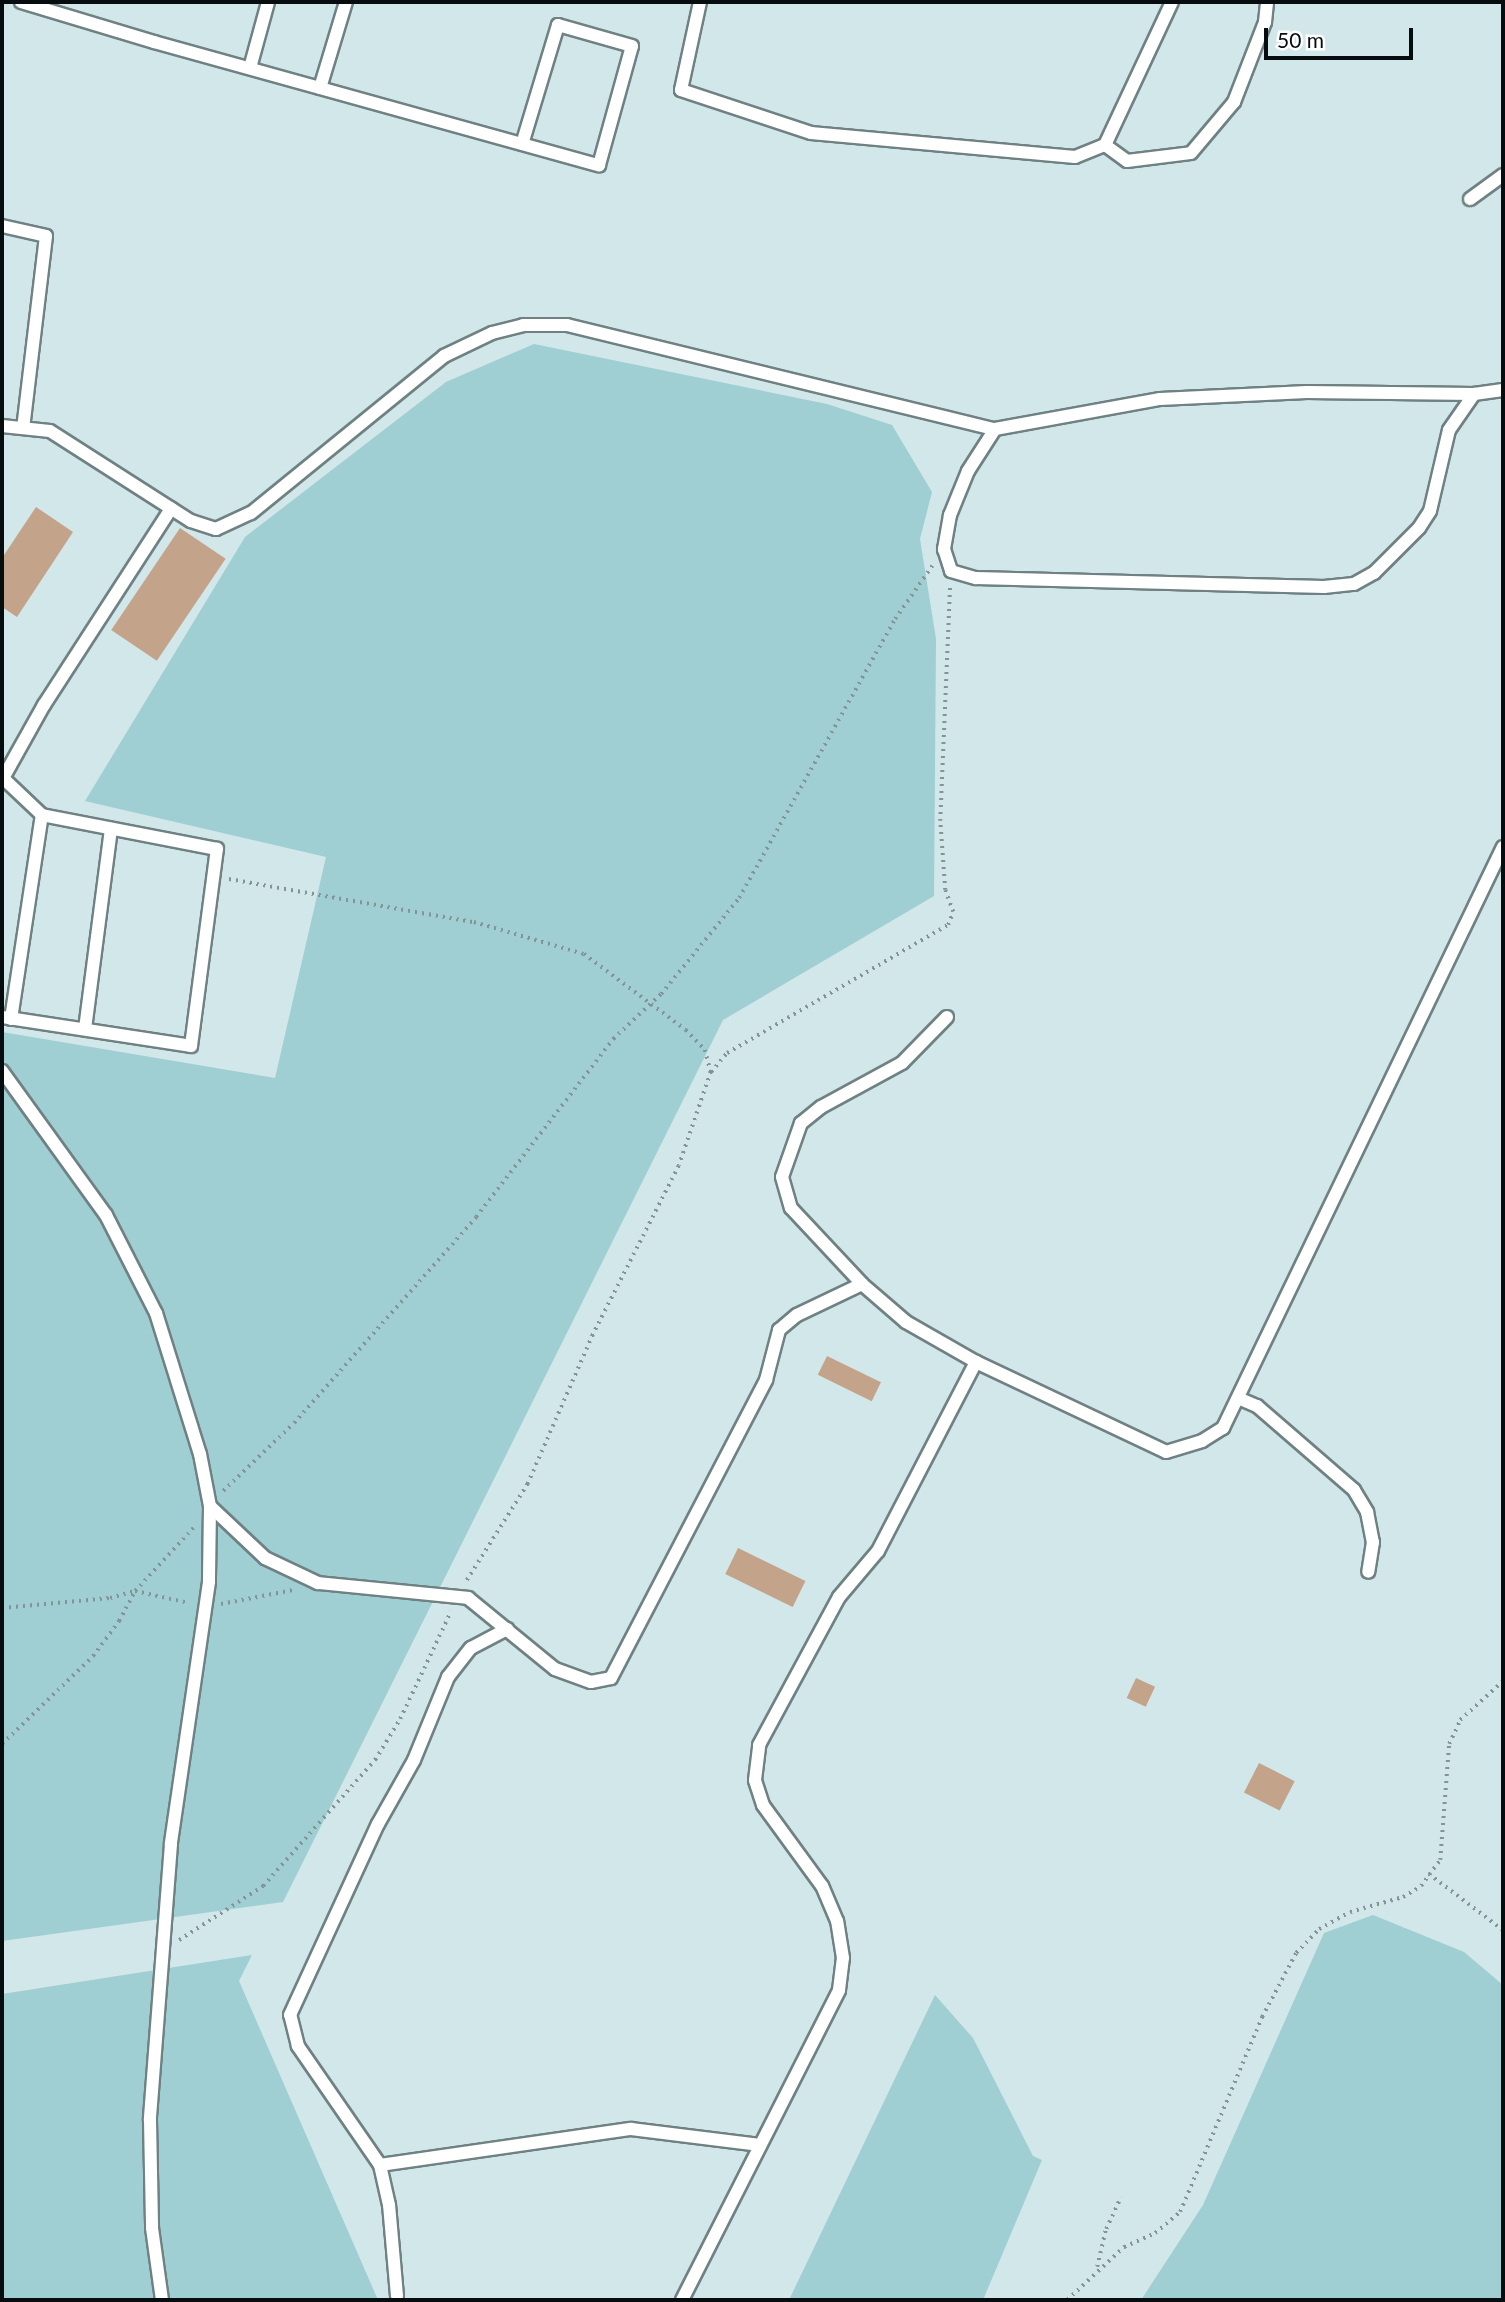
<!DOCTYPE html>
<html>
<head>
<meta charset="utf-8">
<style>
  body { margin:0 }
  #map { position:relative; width:1505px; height:2302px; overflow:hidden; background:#d2e7e9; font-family:Lato,sans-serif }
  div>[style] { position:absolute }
  .green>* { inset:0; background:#9fced3 }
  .building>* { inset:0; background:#c3a38a; transform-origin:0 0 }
  .path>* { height:3.5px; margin-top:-1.75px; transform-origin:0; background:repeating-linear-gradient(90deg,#849395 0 2px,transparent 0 7px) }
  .roads { filter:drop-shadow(2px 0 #6f8183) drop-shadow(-2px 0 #6f8183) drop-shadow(0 2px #6f8183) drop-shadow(0 -2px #6f8183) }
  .lane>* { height:12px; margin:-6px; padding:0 6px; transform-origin:6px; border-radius:6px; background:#fff }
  span { translate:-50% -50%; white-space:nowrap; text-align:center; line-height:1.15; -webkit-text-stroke:5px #fff; paint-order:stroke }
  .frame { position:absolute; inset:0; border:4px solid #070d0e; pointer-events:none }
  .scale { position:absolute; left:1264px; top:28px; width:149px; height:32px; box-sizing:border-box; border:4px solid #070d0e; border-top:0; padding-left:9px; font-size:21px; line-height:24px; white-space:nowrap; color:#070d0e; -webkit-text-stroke:5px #fff; paint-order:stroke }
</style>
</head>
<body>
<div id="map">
  <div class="green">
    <div style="clip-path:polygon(534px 344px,827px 404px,892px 425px,932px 492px,920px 539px,936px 639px,934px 896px,723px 1020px,283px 1902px,2px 1941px,2px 1032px,275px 1078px,326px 857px,85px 801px,245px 537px,446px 382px)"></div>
    <div style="clip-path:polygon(1373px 1915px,1464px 1952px,1503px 1985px,1503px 2300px,1141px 2300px,1203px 2205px,1324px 1933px)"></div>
    <div style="clip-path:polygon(252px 1955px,239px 1981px,378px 2300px,2px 2300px,2px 1994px)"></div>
    <div style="clip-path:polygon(935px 1995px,973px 2038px,1033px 2156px,1042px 2160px,983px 2300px,789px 2300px)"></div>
  </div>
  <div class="building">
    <div style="clip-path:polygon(36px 507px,73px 532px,17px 617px,2px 607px,2px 558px)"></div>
    <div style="left:180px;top:528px;width:55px;height:123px;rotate:34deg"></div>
    <div style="left:827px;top:1356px;width:60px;height:21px;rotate:26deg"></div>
    <div style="left:738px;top:1548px;width:75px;height:29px;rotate:26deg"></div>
    <div style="left:1136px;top:1678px;width:21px;height:22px;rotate:25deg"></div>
    <div style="left:1259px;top:1763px;width:40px;height:33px;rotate:27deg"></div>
  </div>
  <div class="path">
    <div style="left:229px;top:879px;width:249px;rotate:10deg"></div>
    <div style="left:474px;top:922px;width:115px;rotate:16.2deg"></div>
    <div style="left:584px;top:954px;width:127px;rotate:36.7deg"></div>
    <div style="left:686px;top:1030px;width:28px;rotate:46deg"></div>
    <div style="left:705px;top:1050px;width:23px;rotate:75deg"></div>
    <div style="left:711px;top:1072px;width:99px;rotate:108.8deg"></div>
    <div style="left:679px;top:1166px;width:190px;rotate:117deg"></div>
    <div style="left:593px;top:1335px;width:163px;rotate:113.6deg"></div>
    <div style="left:528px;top:1484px;width:116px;rotate:122.3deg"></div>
    <div style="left:711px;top:1072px;width:25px;rotate:-50deg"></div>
    <div style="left:727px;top:1053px;width:255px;rotate:-30.1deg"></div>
    <div style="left:948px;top:925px;width:14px;rotate:-69deg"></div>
    <div style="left:953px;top:912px;width:23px;rotate:-110deg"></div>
    <div style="left:945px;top:890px;width:69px;rotate:-94.1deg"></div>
    <div style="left:940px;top:821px;width:234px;rotate:-87.6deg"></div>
    <div style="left:223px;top:1491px;width:98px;rotate:-43.8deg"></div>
    <div style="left:294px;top:1423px;width:275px;rotate:-48.5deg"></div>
    <div style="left:476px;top:1217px;width:225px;rotate:-52.4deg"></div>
    <div style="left:613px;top:1039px;width:66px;rotate:-43.2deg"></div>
    <div style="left:661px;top:994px;width:124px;rotate:-50.9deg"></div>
    <div style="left:739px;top:898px;width:320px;rotate:-60.8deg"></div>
    <div style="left:895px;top:619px;width:65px;rotate:-55.1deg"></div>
    <div style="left:221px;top:1604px;width:73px;rotate:-11deg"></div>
    <div style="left:2px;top:1608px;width:108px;rotate:-5.3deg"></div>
    <div style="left:110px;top:1598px;width:26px;rotate:-16deg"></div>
    <div style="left:135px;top:1591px;width:87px;rotate:-47.3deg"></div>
    <div style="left:2px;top:1744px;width:127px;rotate:-44deg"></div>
    <div style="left:93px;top:1656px;width:44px;rotate:-53.4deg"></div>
    <div style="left:119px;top:1621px;width:34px;rotate:-62deg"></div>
    <div style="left:135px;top:1591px;width:55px;rotate:12.5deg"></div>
    <div style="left:1429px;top:1874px;width:93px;rotate:37.1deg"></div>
    <div style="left:179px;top:1940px;width:100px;rotate:-32.7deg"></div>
    <div style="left:263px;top:1886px;width:169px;rotate:-48.4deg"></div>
    <div style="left:375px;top:1760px;width:48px;rotate:-58.6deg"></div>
    <div style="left:400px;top:1719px;width:119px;rotate:-64.7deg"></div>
    <div style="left:1097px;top:2267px;width:39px;rotate:-77deg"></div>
    <div style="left:1106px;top:2229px;width:35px;rotate:-65deg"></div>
    <div style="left:1067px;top:2300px;width:78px;rotate:-42.9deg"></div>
    <div style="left:1124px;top:2247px;width:34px;rotate:-24deg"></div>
    <div style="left:1155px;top:2233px;width:33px;rotate:-40deg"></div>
    <div style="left:1180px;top:2212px;width:212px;rotate:-67.2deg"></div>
    <div style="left:1262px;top:2017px;width:72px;rotate:-62deg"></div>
    <div style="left:1296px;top:1953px;width:33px;rotate:-46deg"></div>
    <div style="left:1319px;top:1929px;width:35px;rotate:-29deg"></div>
    <div style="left:1350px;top:1912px;width:55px;rotate:-15.8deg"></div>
    <div style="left:1403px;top:1897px;width:21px;rotate:-31deg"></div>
    <div style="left:1421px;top:1886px;width:32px;rotate:-54deg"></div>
    <div style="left:1440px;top:1860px;width:116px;rotate:-85.6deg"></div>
    <div style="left:1449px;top:1744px;width:26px;rotate:-65deg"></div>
    <div style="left:1460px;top:1720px;width:58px;rotate:-42.2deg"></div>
  </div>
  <div class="roads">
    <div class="lane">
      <div style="left:21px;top:2px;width:139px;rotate:16.7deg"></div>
      <div style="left:154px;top:42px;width:462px;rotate:15.5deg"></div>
      <div style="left:599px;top:165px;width:123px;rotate:-74.5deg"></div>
      <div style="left:632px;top:46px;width:77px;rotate:-164.2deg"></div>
      <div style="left:558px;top:25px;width:124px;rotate:106.8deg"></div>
      <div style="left:700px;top:2px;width:90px;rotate:102.2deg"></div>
      <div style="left:681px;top:90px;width:137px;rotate:18.3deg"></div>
      <div style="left:811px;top:133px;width:265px;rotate:5.2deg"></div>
      <div style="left:1075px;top:157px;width:32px;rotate:-22deg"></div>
      <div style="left:1172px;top:2px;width:158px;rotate:115.1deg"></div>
      <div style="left:1105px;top:145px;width:27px;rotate:36deg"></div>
      <div style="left:1127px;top:161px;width:64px;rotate:-7.1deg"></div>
      <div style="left:1191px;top:153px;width:67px;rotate:-49.9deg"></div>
      <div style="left:1234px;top:102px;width:86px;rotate:-68.8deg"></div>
      <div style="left:1265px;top:22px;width:20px;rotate:-84deg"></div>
      <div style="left:250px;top:68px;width:68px;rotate:-74.7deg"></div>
      <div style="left:320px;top:88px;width:90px;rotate:-73.2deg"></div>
      <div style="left:1470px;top:199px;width:41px;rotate:-36deg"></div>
      <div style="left:2px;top:226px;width:45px;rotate:12.8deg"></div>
      <div style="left:46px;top:236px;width:193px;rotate:96.8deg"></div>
      <div style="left:2px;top:426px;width:48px;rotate:5.9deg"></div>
      <div style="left:50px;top:431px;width:167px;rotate:32.6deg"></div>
      <div style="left:191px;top:521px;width:26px;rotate:18deg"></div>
      <div style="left:216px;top:529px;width:38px;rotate:-25deg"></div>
      <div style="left:251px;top:513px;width:249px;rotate:-39.1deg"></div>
      <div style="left:444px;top:356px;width:53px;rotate:-25.6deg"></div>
      <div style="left:492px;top:333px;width:32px;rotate:-14deg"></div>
      <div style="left:523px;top:325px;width:44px"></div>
      <div style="left:567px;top:325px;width:440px;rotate:13.7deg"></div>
      <div style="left:995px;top:429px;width:168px;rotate:-10.3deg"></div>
      <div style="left:1160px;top:399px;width:147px;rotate:-2.7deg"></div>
      <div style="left:1307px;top:392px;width:167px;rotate:0.7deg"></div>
      <div style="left:1474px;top:394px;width:29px;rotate:-8deg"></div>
      <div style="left:995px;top:429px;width:50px;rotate:122.7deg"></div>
      <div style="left:968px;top:471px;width:48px;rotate:112.2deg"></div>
      <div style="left:950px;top:515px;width:35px;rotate:100deg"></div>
      <div style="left:944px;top:549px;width:23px;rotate:72deg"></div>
      <div style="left:951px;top:571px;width:26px;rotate:16deg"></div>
      <div style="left:976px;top:578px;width:348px;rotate:1.5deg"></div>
      <div style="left:1324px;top:587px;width:30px;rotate:-6deg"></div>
      <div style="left:1354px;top:584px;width:23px;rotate:-29deg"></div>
      <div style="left:1374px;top:573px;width:64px;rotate:-45deg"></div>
      <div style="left:1419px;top:528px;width:20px;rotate:-57deg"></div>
      <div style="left:1430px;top:511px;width:83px;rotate:-76.8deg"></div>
      <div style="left:1449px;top:430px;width:44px;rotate:-55.2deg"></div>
      <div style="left:2px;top:780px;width:86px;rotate:-60.8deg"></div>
      <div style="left:44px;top:705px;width:234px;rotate:-57.1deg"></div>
      <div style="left:2px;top:1017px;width:191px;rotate:8.7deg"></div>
      <div style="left:191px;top:1046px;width:199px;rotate:-82.5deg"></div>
      <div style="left:217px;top:849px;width:178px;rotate:-169deg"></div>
      <div style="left:42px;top:815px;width:54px;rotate:-136.5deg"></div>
      <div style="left:947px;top:1017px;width:64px;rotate:134.4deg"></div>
      <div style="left:902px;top:1063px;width:92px;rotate:151.5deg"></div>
      <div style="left:821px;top:1107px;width:26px;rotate:141deg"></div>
      <div style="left:801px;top:1123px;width:57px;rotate:109.4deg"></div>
      <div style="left:782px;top:1177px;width:32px;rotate:74deg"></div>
      <div style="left:791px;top:1208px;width:104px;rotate:46.9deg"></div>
      <div style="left:862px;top:1284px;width:58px;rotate:40.8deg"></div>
      <div style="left:906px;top:1322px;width:81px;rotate:29.7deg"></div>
      <div style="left:976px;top:1362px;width:210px;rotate:25.3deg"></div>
      <div style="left:1166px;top:1452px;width:38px;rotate:-17deg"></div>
      <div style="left:1202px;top:1441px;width:25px;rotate:-32deg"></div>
      <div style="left:1223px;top:1428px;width:645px;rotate:-64.27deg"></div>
      <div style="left:11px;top:1019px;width:206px;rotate:-81.4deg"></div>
      <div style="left:85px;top:1029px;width:202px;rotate:-82.6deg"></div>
      <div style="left:2px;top:1071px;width:178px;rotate:54.2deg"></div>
      <div style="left:106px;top:1215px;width:110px;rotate:63deg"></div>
      <div style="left:156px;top:1313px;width:148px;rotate:72.7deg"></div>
      <div style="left:200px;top:1454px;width:53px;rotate:79.1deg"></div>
      <div style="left:210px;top:1506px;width:76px;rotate:90.8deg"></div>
      <div style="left:209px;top:1582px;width:265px;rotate:98.3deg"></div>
      <div style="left:171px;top:1844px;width:277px;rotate:94.4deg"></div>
      <div style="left:150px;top:2120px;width:108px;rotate:88.9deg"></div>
      <div style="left:152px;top:2228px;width:73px;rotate:82.1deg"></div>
      <div style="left:1238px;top:1398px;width:21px;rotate:23deg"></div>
      <div style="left:1257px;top:1406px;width:128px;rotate:40.9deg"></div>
      <div style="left:1354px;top:1490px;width:26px;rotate:59deg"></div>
      <div style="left:1367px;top:1512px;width:31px;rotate:79deg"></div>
      <div style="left:1373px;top:1542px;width:30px;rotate:99deg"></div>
      <div style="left:210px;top:1506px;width:76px;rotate:43.4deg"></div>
      <div style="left:265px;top:1558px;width:59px;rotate:25.3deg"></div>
      <div style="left:318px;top:1583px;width:151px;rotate:5.7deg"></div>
      <div style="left:468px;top:1598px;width:112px;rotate:39.2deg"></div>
      <div style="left:555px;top:1669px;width:38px;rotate:20deg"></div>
      <div style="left:591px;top:1682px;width:20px;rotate:-11deg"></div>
      <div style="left:611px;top:1678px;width:336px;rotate:-62.5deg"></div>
      <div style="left:766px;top:1380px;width:52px;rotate:-75.4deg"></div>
      <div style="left:779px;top:1330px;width:23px;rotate:-40deg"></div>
      <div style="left:797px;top:1315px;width:72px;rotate:-25.5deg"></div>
      <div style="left:380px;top:2165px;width:254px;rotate:-8.2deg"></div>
      <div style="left:631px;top:2129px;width:130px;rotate:7.1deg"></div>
      <div style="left:397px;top:2296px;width:91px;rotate:-95deg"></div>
      <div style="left:389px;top:2205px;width:41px;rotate:-102.7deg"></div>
      <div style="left:380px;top:2165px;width:145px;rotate:-124.6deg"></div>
      <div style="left:298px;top:2046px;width:32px;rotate:-104deg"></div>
      <div style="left:290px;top:2015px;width:210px;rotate:-65.3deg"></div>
      <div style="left:378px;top:1824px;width:73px;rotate:-60.6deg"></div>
      <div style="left:414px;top:1760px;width:90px;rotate:-67.7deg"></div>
      <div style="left:448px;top:1677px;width:37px;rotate:-52deg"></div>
      <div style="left:471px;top:1648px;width:41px;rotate:-27.8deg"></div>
      <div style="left:682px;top:2300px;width:347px;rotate:-63.1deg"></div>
      <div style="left:839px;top:1990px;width:32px;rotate:-83deg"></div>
      <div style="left:843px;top:1958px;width:37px;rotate:-99deg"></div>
      <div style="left:837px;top:1921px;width:38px;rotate:-113deg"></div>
      <div style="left:822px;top:1886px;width:100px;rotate:-126.1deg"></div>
      <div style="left:763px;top:1805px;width:26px;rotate:-108deg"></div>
      <div style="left:755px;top:1780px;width:35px;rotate:-83deg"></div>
      <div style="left:759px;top:1745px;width:168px;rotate:-61.6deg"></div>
      <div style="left:839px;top:1597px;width:60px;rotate:-49.7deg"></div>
      <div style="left:878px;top:1551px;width:213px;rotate:-62.6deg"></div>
    </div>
  </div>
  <div class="frame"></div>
  <div class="scale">50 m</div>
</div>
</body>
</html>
